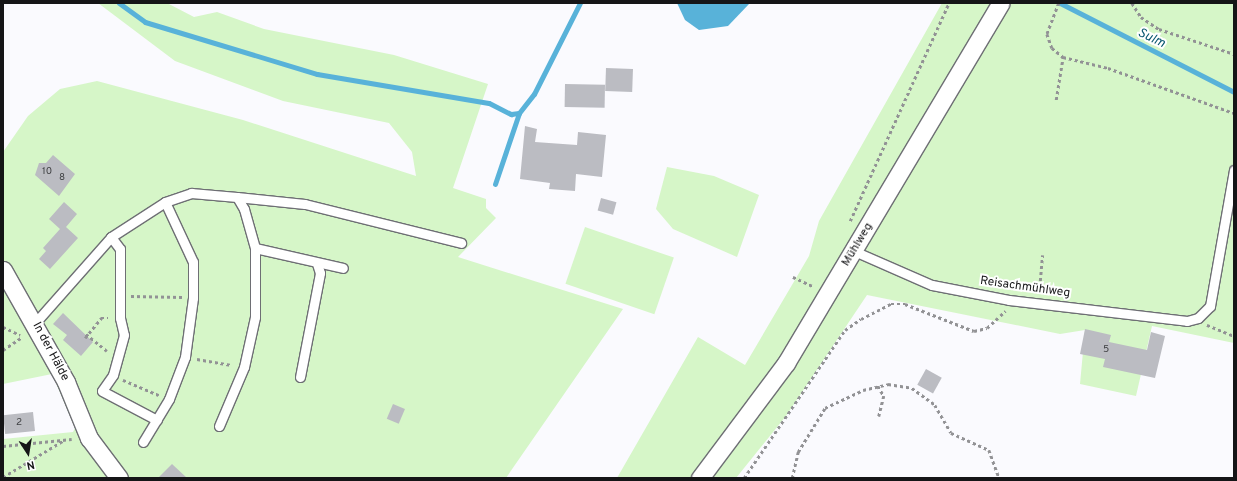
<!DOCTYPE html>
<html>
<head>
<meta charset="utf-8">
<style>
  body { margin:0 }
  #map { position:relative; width:1237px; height:481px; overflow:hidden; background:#fafafe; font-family:Overpass,sans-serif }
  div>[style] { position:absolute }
  .green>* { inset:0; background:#d6f6c8; transform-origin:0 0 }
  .water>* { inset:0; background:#58b2d9 }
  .stream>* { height:5px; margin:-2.5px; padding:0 2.5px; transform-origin:2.5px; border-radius:2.5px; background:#58b2d9 }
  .building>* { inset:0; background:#bbbcc2; transform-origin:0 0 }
  .path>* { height:2.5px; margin-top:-1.25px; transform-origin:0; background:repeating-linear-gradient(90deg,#929295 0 3px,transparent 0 6px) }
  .roads { filter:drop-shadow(1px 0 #6e6f74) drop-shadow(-1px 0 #6e6f74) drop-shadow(0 1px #6e6f74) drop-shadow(0 -1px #6e6f74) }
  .service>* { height:9px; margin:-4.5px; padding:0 4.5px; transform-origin:4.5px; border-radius:4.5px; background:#fff }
  .minor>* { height:17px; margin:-8.5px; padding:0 8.5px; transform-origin:8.5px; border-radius:8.5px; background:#fff }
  span { translate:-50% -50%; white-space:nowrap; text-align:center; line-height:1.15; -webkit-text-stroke:4px #fff; paint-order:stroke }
  .number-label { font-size:10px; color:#3e3f42 }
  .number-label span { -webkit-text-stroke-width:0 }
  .street-label { font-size:12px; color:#151517 }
  .water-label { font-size:13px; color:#06556f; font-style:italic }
  .frame { position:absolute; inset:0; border:4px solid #151517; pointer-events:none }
  .north { position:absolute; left:8px; top:433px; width:40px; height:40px; -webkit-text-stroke:3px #fff; paint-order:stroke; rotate:168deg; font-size:11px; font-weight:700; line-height:16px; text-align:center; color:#151517 }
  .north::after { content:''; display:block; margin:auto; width:14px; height:18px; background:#151517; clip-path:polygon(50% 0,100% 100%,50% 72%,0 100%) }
</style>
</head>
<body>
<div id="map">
  <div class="green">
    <div style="clip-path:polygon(98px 3px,167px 3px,194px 17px,217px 12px,264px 29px,394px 55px,488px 84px,453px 188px,486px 199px,486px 208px,496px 218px,458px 257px,623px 309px,506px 478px,3px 478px,3px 439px,73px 432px,75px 428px,52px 374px,3px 384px,3px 152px,28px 116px,60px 89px,97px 81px,243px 120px,416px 176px,412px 152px,389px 123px,283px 101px,175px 61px)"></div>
    <div style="clip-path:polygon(942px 3px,1234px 3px,1234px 343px,1152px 326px,1136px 396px,1080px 384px,1085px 330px,1060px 334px,867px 295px,786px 416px,736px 478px,617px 478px,698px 337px,745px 365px,809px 256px,819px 221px)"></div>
    <div style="clip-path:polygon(667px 167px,714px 176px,759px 195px,737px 257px,673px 229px,656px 209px)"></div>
    <div style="left:585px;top:227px;width:94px;height:60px;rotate:19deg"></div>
  </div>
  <div class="water">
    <div style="clip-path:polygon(677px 3px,750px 3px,728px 26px,699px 30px,685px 20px)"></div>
  </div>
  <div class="stream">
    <div style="left:119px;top:3px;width:32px;rotate:36deg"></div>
    <div style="left:145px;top:22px;width:180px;rotate:16.8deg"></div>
    <div style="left:317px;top:74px;width:174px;rotate:9.6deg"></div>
    <div style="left:489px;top:103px;width:25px;rotate:27deg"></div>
    <div style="left:511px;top:114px;width:8px;rotate:-7deg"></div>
    <div style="left:1060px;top:3px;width:195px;rotate:27.1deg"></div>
    <div style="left:495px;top:184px;width:75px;rotate:-71.3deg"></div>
    <div style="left:519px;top:113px;width:24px;rotate:-52deg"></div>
    <div style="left:534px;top:94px;width:102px;rotate:-63.2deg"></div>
  </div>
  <div class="building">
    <div style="left:606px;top:68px;width:27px;height:23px;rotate:2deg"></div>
    <div style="left:565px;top:84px;width:40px;height:23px;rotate:1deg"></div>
    <div style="clip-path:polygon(525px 126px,537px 129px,535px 142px,577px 145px,578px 132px,606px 135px,602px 177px,576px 174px,575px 191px,549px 189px,550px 183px,520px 179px)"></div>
    <div style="clip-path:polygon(53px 155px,75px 174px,59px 196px,35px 175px,39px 163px,46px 163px)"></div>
    <div style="left:601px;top:198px;width:16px;height:13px;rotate:15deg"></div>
    <div style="clip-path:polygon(64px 202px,77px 214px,66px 227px,78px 238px,50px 269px,39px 259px,46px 251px,43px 248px,60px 229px,49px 219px)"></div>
    <div style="clip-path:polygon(63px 313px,93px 342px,81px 356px,63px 340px,67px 335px,53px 324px)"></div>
    <div style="clip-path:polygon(1085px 329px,1111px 335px,1109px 342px,1147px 350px,1151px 332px,1165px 336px,1155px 378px,1103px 367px,1105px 359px,1080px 354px)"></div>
    <div style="left:926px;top:369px;width:18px;height:18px;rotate:29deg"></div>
    <div style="left:393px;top:404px;width:13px;height:16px;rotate:23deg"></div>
    <div style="left:33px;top:412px;width:19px;height:30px;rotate:84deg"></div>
    <div style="clip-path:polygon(172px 464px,187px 478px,158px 478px)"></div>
  </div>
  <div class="path">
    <div style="left:1059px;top:3px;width:33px;rotate:111deg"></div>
    <div style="left:1047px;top:34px;width:15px;rotate:70deg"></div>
    <div style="left:1052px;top:48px;width:14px;rotate:39deg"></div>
    <div style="left:1063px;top:57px;width:46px;rotate:13.7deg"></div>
    <div style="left:1108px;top:68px;width:134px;rotate:19.7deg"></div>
    <div style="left:1132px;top:3px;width:17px;rotate:57deg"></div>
    <div style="left:1141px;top:17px;width:22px;rotate:34deg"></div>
    <div style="left:1159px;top:29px;width:79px;rotate:18.4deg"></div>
    <div style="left:1056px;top:100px;width:44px;rotate:-80.8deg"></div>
    <div style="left:850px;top:221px;width:239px;rotate:-65.6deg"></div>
    <div style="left:793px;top:277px;width:23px;rotate:25deg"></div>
    <div style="left:1039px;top:293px;width:38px;rotate:-85deg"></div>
    <div style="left:131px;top:296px;width:51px;rotate:1.1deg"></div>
    <div style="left:1207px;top:325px;width:29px;rotate:22deg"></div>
    <div style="left:3px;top:327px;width:19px;rotate:25deg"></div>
    <div style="left:86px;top:334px;width:27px;rotate:39deg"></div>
    <div style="left:85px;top:338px;width:26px;rotate:-51deg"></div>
    <div style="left:101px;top:318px;width:7px"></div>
    <div style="left:3px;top:350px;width:23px;rotate:-34deg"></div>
    <div style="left:197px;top:359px;width:35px;rotate:10deg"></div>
    <div style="left:123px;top:380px;width:39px;rotate:23deg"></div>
    <div style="left:878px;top:386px;width:12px;rotate:59deg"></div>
    <div style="left:884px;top:396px;width:21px;rotate:104deg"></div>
    <div style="left:3px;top:446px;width:69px;rotate:-5.8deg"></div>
    <div style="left:3px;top:477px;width:71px;rotate:-31.2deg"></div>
    <div style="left:744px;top:478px;width:179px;rotate:-55.7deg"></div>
    <div style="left:845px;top:330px;width:19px;rotate:-35deg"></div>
    <div style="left:861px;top:319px;width:34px;rotate:-27deg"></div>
    <div style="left:891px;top:304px;width:14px"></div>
    <div style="left:905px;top:304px;width:74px;rotate:21.4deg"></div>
    <div style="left:974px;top:331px;width:13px;rotate:-13deg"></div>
    <div style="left:987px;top:328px;width:25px;rotate:-43deg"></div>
    <div style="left:792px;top:478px;width:27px;rotate:-77deg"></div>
    <div style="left:798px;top:452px;width:52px;rotate:-58.5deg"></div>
    <div style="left:825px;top:408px;width:42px;rotate:-25.3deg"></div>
    <div style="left:863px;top:390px;width:26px;rotate:-13deg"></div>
    <div style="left:888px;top:384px;width:24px;rotate:9deg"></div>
    <div style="left:912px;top:388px;width:29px;rotate:36deg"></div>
    <div style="left:935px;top:405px;width:32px;rotate:60deg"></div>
    <div style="left:951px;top:433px;width:42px;rotate:24.1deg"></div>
    <div style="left:989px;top:450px;width:30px;rotate:70deg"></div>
  </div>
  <div class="roads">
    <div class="service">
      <div style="left:237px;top:197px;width:68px;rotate:5.9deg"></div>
      <div style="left:305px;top:204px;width:161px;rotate:14deg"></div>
      <div style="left:111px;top:237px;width:15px;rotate:53deg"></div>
      <div style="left:120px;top:249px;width:69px;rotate:90deg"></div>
      <div style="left:120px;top:318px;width:17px;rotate:77deg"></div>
      <div style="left:124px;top:335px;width:41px;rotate:105.4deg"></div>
      <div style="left:113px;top:375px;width:19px;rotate:125deg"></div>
      <div style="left:102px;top:391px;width:62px;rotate:27.8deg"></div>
      <div style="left:854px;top:251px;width:85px;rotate:23.6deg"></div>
      <div style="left:932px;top:285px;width:78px;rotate:11deg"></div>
      <div style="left:1009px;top:300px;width:179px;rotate:6.7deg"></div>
      <div style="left:1187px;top:321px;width:11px;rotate:-15deg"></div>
      <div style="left:1198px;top:318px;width:17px;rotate:-45deg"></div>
      <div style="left:1210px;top:306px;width:138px;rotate:-80deg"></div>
      <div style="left:35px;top:323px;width:115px;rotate:-48.5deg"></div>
      <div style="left:111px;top:237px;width:64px;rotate:-32.9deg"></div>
      <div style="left:165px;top:202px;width:28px;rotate:-19deg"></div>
      <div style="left:191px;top:193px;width:46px;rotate:5deg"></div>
      <div style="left:237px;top:197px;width:14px;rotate:60deg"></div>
      <div style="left:244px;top:209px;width:41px;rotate:74.2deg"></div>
      <div style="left:255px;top:248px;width:90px;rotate:12.8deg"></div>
      <div style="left:300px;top:377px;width:106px;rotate:-79.1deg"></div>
      <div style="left:320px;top:273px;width:9px;rotate:-108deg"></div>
      <div style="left:219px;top:426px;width:64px;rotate:-67deg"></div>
      <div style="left:244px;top:367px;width:51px;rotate:-77.6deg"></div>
      <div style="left:255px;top:317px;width:69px;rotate:-90deg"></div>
      <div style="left:143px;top:442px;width:50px;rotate:-58.8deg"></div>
      <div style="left:169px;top:399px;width:45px;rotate:-69.1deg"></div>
      <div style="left:185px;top:357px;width:60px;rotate:-82.3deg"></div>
      <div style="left:193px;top:298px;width:36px;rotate:-90deg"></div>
      <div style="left:193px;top:262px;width:66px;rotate:-115deg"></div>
    </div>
    <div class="minor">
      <div style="left:3px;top:270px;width:129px;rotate:60.6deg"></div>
      <div style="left:66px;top:382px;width:61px;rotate:67.7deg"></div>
      <div style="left:89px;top:438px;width:50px;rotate:53.1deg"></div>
      <div style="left:700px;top:478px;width:144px;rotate:-53.2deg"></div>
      <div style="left:786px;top:363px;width:419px;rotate:-59.2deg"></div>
    </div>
  </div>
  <div class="number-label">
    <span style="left:47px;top:172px">10</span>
    <span style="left:62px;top:178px">8</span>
    <span style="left:1106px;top:350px">5</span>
    <span style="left:19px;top:423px">2</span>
  </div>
  <div class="street-label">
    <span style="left:858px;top:245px;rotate:-59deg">Mühlweg</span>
    <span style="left:1025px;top:288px;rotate:8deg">Reisachmühlweg</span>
    <span style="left:50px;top:352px;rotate:62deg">In der Hälde</span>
  </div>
  <div class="water-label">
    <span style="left:1151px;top:39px;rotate:26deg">Sulm</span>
  </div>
  <div class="frame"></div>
  <div class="north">N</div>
</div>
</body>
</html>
